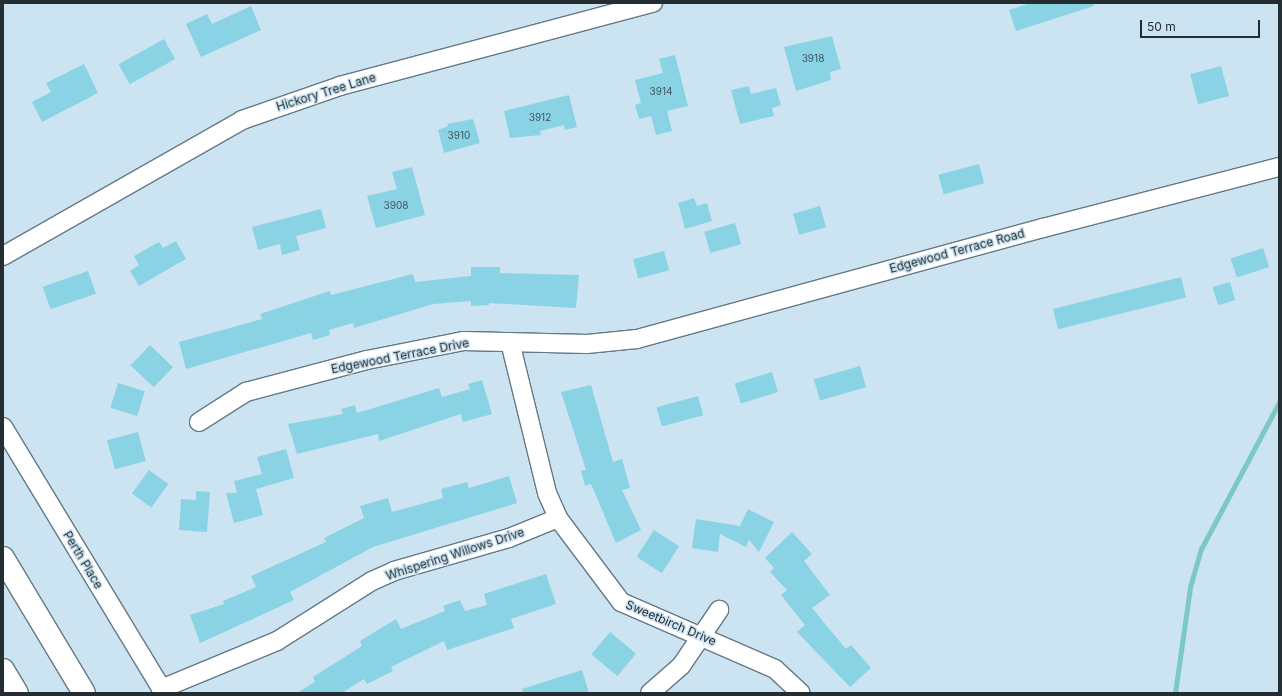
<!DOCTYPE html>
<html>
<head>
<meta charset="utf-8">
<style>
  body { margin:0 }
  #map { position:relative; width:1282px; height:696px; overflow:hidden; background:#cce3f1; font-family:Inter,sans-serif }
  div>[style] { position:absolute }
  .stream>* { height:5px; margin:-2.5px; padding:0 2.5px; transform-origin:2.5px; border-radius:2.5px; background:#7bc8c5 }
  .building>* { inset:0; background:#8ad3e4; transform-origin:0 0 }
  .roads { filter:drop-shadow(1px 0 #647986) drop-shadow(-1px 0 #647986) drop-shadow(0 1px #647986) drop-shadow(0 -1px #647986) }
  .minor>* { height:18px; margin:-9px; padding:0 9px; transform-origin:9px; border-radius:9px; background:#fff }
  .motorway>* { height:22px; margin:-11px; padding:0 11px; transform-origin:11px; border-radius:11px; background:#fff }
  span { translate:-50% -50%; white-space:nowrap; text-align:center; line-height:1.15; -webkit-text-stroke:3px #cce3f1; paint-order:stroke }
  .number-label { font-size:10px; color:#3e565e }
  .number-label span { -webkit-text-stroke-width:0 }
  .street-label { font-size:12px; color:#242d32 }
  .frame { position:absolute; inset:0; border:4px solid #242d32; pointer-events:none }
  .scale { position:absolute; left:1140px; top:20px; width:120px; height:18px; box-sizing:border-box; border:2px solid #242d32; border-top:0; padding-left:5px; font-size:12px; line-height:14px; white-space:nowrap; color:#242d32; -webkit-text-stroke:3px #cce3f1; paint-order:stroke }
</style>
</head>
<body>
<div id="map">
  <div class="stream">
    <div style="left:1175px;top:693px;width:107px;rotate:-81.9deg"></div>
    <div style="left:1190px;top:587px;width:40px;rotate:-74deg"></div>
    <div style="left:1201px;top:549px;width:166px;rotate:-62deg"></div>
  </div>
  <div class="building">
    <div style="clip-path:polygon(1031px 3px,1094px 3px,1094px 6px,1016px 31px,1009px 10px)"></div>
    <div style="clip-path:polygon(251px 6px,261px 30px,201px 57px,186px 24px,207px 14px,212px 24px)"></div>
    <div style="clip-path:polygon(832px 36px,841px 69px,830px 72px,831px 80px,796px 91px,784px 47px)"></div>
    <div style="left:164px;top:39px;width:23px;height:52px;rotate:61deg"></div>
    <div style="clip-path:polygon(675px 55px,688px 106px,667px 111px,672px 131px,656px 135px,651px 116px,639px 119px,635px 105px,641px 103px,635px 80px,663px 73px,659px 59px)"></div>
    <div style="clip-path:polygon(84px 64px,98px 93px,42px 122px,32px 102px,51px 92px,46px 83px)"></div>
    <div style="left:1221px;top:66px;width:31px;height:32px;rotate:75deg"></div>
    <div style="clip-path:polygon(749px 86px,751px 94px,776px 88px,781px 105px,772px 108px,774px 116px,740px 124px,731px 90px)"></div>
    <div style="clip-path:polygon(569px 95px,577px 127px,565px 130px,564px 125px,540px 131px,541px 135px,510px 138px,504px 111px)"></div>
    <div style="clip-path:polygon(473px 119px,480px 143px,444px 153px,438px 130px,448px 126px,447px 124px)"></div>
    <div style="left:979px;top:164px;width:20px;height:42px;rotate:75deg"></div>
    <div style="clip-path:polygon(412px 167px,425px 215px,376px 228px,367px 196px,397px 189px,392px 172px)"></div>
    <div style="clip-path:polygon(694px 198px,697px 206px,707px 203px,712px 221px,685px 229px,678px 203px)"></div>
    <div style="left:820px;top:206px;width:22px;height:28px;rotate:74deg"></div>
    <div style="clip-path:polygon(321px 209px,326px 228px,296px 236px,300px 250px,282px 255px,280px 244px,258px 250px,252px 227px)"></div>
    <div style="left:735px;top:223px;width:22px;height:32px;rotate:74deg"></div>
    <div style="clip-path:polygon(176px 241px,186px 259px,139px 286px,130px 271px,139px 265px,134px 256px,159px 242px,163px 248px)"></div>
    <div style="left:1263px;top:248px;width:20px;height:34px;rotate:72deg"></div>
    <div style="left:664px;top:251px;width:20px;height:32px;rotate:75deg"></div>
    <div style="clip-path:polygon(471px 267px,500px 267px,500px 273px,579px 275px,576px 308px,489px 303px,489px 305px,471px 306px,471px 301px,433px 304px,354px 328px,353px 323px,329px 330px,330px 335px,313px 340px,311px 333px,186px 369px,179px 342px,262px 319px,260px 314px,330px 291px,331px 295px,413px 274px,415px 282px,471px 276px)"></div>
    <div style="left:88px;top:271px;width:24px;height:48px;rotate:71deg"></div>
    <div style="left:1181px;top:277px;width:21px;height:132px;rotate:76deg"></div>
    <div style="left:1230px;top:282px;width:19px;height:18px;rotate:74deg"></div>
    <div style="left:150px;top:345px;width:32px;height:28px;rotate:44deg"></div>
    <div style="left:860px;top:366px;width:22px;height:48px;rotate:74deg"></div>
    <div style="left:772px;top:372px;width:21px;height:39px;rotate:73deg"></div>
    <div style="clip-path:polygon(482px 380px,492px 414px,463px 422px,461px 414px,379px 441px,378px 434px,297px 454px,288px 424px,343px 414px,341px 409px,355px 405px,357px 413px,439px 388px,442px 397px,470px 389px,468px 384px)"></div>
    <div style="left:118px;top:383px;width:28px;height:26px;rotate:17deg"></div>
    <div style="clip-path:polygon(591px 385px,613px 462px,622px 459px,630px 488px,622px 490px,641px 530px,616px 543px,591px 484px,585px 486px,581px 471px,586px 470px,561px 392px)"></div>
    <div style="left:698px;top:396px;width:20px;height:43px;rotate:75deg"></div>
    <div style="left:138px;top:432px;width:30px;height:32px;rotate:75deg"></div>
    <div style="clip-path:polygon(286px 449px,294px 478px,256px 489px,263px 515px,234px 523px,226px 493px,237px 493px,234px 481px,262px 474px,257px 457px)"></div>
    <div style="left:149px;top:470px;width:24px;height:29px;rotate:36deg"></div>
    <div style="clip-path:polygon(509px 476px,517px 503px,373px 547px,290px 592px,294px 600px,200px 643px,190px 615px,224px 604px,223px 601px,256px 587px,251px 576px,326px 542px,324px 538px,364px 518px,360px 506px,388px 498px,392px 512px,443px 498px,441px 489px,467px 482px,469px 488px)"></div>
    <div style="clip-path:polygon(196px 491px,210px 492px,207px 532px,179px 530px,181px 499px,196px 500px)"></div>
    <div style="clip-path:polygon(748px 509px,774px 522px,759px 552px,749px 540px,746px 547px,720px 534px,718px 552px,692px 548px,696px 519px,740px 526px)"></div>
    <div style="left:654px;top:530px;width:30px;height:32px;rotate:33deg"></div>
    <div style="clip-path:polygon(792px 532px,812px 554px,804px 561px,830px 595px,812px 608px,846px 649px,851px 645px,871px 668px,850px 687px,797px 632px,805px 625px,781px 595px,787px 590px,770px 572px,774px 568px,765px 558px)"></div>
    <div style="clip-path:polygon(546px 574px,556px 604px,511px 619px,514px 628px,447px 650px,444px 641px,391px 667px,393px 671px,367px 684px,364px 679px,342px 693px,297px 693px,315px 682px,313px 677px,362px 646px,360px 641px,396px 619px,401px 629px,445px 611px,443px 606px,460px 600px,465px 611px,487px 605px,484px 594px)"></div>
    <div style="left:610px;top:632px;width:34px;height:29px;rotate:40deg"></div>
    <div style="clip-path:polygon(582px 670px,589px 693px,523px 693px,522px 689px)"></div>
  </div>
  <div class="roads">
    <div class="minor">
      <div style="left:3px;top:256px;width:275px;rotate:-29.6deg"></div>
      <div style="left:242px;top:120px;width:104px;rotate:-19.1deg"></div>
      <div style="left:340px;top:86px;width:324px;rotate:-14.9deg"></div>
      <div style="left:510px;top:342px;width:155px;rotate:76.2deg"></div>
      <div style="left:547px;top:493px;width:27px;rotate:66deg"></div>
      <div style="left:558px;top:518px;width:105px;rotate:53.1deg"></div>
      <div style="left:621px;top:602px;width:168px;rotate:23.5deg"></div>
      <div style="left:775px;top:669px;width:35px;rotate:43deg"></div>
      <div style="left:199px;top:422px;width:56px;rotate:-32.6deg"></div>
      <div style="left:246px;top:392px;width:125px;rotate:-14.8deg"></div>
      <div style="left:367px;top:360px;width:99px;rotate:-11.1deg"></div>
      <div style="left:464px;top:341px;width:123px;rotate:1.4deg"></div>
      <div style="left:587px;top:344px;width:50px;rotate:-5.7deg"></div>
      <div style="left:637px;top:339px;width:421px;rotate:-15.3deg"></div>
      <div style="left:1043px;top:228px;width:244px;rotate:-14.5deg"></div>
      <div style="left:3px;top:427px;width:311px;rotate:58.8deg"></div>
      <div style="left:161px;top:689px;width:126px;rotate:-22.5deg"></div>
      <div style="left:277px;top:641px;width:112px;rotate:-32.3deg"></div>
      <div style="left:372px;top:581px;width:24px;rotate:-24deg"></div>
      <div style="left:394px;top:571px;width:120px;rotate:-16deg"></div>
      <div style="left:509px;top:538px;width:53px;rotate:-22.2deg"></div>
      <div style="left:650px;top:693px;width:41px;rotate:-41.1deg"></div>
      <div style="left:681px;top:666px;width:68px;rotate:-55.8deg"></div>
    </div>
    <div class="motorway">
      <div style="left:3px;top:558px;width:157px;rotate:59deg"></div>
      <div style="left:3px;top:670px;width:27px;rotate:59deg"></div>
    </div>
  </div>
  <div class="number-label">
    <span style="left:813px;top:59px">3918</span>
    <span style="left:661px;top:92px">3914</span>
    <span style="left:540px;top:118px">3912</span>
    <span style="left:459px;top:136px">3910</span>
    <span style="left:396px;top:206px">3908</span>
  </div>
  <div class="street-label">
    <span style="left:326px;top:92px;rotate:-17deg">Hickory Tree Lane</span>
    <span style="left:957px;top:251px;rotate:-15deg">Edgewood Terrace Road</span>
    <span style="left:400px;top:356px;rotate:-11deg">Edgewood Terrace Drive</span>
    <span style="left:455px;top:554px;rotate:-18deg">Whispering Willows Drive</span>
    <span style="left:83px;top:560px;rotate:59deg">Perth Place</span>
    <span style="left:671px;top:623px;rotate:23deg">Sweetbirch Drive</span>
  </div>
  <div class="frame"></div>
  <div class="scale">50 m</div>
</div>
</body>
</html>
